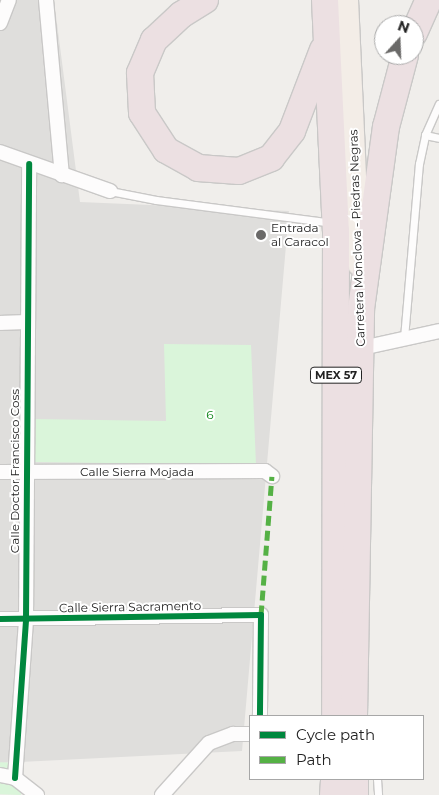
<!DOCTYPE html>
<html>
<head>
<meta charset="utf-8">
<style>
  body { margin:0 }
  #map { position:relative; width:439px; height:795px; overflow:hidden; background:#f0eeeb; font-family:Montserrat,sans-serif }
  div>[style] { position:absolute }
  .residential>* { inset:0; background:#dfdedc }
  .park>* { inset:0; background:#daf5da; transform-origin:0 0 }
  .roads { filter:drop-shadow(1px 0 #c9c8c7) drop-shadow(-1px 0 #c9c8c7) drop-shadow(0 1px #c9c8c7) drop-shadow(0 -1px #c9c8c7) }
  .lane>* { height:7px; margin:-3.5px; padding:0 3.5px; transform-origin:3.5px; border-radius:3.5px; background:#fdfcfc }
  .street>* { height:14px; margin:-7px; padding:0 7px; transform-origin:7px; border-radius:7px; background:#fdfcfc }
  .primary>* { height:22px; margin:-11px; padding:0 11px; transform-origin:11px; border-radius:11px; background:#f3ede7 }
  .highway>* { height:26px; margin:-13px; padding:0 13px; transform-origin:13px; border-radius:13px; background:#ece0e2 }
  .quiet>* { height:5px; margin-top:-2.5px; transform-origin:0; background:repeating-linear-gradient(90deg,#55b145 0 10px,transparent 0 15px) }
  .cycleway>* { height:6px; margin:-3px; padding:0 3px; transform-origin:3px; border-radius:3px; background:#00873e }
  .dots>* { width:14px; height:14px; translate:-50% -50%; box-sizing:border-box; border:2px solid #fff; border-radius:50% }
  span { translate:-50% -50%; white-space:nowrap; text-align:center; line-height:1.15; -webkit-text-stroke:4px #fff; paint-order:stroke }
  .shield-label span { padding:1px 4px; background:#fff; border:1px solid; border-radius:4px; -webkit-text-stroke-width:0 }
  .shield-label { font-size:11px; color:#222; font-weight:700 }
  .poi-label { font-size:12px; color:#222 }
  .left { translate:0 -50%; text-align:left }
  .street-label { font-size:12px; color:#222 }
  .park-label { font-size:12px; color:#0c8416 }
  .legend { position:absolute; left:249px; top:715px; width:175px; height:65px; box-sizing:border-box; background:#fff; border:1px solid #a7a7a7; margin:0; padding:6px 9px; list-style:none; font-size:15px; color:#222 }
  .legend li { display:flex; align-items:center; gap:10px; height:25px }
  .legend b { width:25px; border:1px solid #a7a7a7 }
  .north { position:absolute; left:374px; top:15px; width:50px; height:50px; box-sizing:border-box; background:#fff; border:1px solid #a7a7a7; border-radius:50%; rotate:20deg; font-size:14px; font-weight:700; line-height:20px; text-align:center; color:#222 }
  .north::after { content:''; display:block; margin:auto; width:18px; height:22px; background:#6a6968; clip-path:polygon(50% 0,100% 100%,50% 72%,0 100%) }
</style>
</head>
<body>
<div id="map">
  <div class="residential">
    <div style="clip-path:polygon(0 0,54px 0,80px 202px,289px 211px,242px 751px,0 763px)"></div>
  </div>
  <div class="park">
    <div style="clip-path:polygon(164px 344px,251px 345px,256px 465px,33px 462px,31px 419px,166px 421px)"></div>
    <div style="left:22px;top:763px;width:32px;height:22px;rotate:92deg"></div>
  </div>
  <div class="roads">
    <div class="lane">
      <div style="left:425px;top:135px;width:14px;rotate:12deg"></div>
      <div style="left:110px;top:191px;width:47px;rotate:11.1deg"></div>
      <div style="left:156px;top:200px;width:177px;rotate:7.4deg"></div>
      <div style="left:404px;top:338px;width:175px;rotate:-85.1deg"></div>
      <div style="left:419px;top:164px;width:30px;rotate:-78deg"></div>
      <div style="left:425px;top:135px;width:34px;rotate:-66deg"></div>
      <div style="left:377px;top:779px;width:16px;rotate:86deg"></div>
    </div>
    <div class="street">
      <div style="left:46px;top:0;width:176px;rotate:84.8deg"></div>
      <div style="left:0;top:23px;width:25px;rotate:-69deg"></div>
      <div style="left:0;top:152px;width:117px;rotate:19.5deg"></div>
      <div style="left:0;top:323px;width:26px;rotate:-2deg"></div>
      <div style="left:362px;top:348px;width:79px;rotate:-12.4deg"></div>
      <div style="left:0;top:472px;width:265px;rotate:-0.2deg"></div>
      <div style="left:265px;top:471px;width:9px;rotate:36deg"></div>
      <div style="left:0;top:619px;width:261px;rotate:-0.9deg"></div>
      <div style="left:261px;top:615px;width:101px;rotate:90.6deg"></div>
      <div style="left:0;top:775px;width:15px;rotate:11deg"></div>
      <div style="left:15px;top:778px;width:28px;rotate:38deg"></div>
      <div style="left:15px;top:778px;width:158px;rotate:-86deg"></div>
      <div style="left:26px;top:620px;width:456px;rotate:-89.6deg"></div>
      <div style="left:162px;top:795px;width:70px;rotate:-47.9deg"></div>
      <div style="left:209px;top:743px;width:26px;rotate:-21deg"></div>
      <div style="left:233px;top:734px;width:17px"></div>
    </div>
    <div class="primary">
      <div style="left:347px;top:0;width:265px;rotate:87.4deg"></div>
    </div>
    <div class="highway">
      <div style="left:205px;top:0;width:28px;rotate:148deg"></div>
      <div style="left:181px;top:15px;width:37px;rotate:137deg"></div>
      <div style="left:154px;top:40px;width:36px;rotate:113deg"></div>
      <div style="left:140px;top:73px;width:40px;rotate:87.1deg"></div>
      <div style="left:142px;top:113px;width:44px;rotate:57deg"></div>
      <div style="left:166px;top:150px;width:37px;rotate:29deg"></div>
      <div style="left:198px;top:168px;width:41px;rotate:4.2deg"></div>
      <div style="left:239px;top:171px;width:35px;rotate:-22deg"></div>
      <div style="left:271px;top:158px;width:34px;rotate:-52deg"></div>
      <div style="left:292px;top:131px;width:87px;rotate:-69.1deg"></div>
      <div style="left:325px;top:0;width:231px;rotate:87.3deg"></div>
      <div style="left:336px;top:231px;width:485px;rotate:90.1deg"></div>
      <div style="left:414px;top:33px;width:36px;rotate:-66deg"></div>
      <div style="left:354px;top:716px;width:407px;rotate:-89deg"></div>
      <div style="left:361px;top:309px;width:184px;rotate:-82.2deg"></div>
      <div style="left:386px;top:127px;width:74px;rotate:-75.2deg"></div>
      <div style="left:355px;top:779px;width:16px;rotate:90deg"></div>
      <div style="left:333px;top:795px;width:16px;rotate:-86deg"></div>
    </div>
  </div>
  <div class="quiet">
    <div style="left:261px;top:615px;width:139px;rotate:-85.5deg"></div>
  </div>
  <div class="cycleway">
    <div style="left:0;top:619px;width:261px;rotate:-0.9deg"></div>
    <div style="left:261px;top:615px;width:101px;rotate:90.6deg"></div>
    <div style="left:15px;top:778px;width:158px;rotate:-86deg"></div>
    <div style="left:26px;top:620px;width:456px;rotate:-89.6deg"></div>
  </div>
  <div class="dots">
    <div style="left:261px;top:235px;background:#6a6968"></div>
  </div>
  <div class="shield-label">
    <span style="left:336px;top:375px">MEX 57</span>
  </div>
  <div class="poi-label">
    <span class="left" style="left:271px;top:235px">Entrada<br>al Caracol</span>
  </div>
  <div class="street-label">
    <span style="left:357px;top:238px;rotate:-92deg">Carretera Monclova - Piedras Negras</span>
    <span style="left:15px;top:471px;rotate:-90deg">Calle Doctor Francisco Coss</span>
    <span style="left:137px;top:472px">Calle Sierra Mojada</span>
    <span style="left:130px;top:607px;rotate:-1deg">Calle Sierra Sacramento</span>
  </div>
  <div class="park-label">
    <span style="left:210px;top:415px">6</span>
  </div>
  <ul class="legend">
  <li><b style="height:6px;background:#00873e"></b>Cycle path</li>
  <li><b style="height:6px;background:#55b145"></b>Path</li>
  </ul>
  <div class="north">N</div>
</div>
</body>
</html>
